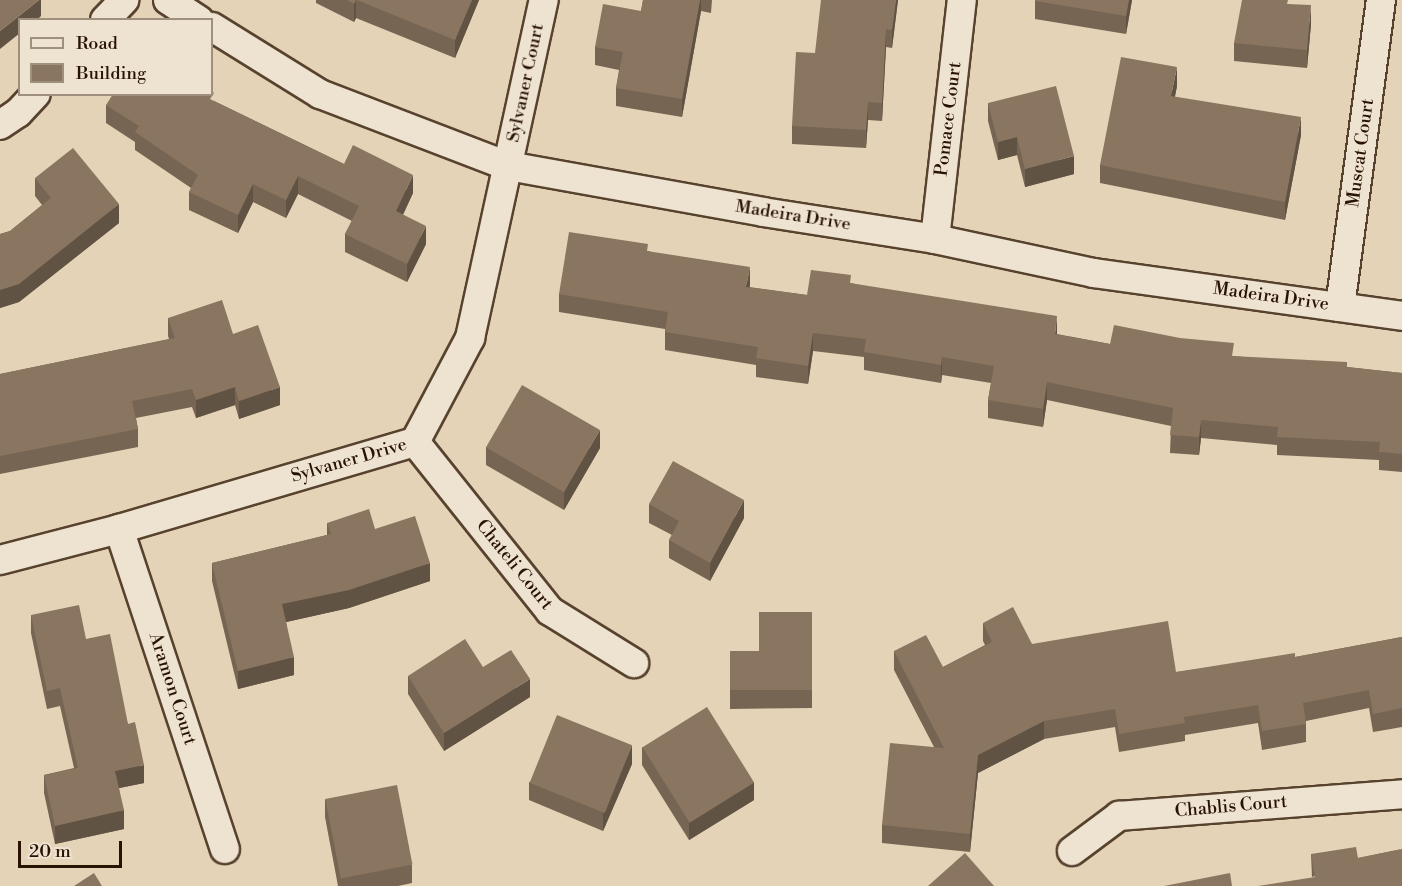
<!DOCTYPE html>
<html>
<head>
<meta charset="utf-8">
<style>
  body { margin:0 }
  #map { position:relative; width:1402px; height:886px; overflow:hidden; background:#e5d3b7; font-family:"Libre Bodoni",serif }
  div>[style] { position:absolute }
  .roads { filter:drop-shadow(2px 0 #57422e) drop-shadow(-2px 0 #57422e) drop-shadow(0 2px #57422e) drop-shadow(0 -2px #57422e) }
  .street>* { height:28px; margin:-14px; padding:0 14px; transform-origin:14px; border-radius:14px; background:#eee2d0 }
  .wall>* { inset:0; background:#776553 }
  .shaded-wall>* { inset:0; background:#615343 }
  .building>* { inset:0; background:#8a7660; transform-origin:0 0 }
  span { translate:-50% -50%; white-space:nowrap; text-align:center; line-height:1.15; -webkit-text-stroke:6px #eee2d0; paint-order:stroke }
  .street-label { font-size:18px; color:#281201 }
  .legend { position:absolute; left:18px; top:18px; width:195px; height:78px; box-sizing:border-box; background:#eee2d0; border:2px solid #9f8f7d; margin:0; padding:8px 10px; list-style:none; font-size:18px; color:#281201 }
  .legend li { display:flex; align-items:center; gap:12px; height:30px }
  .legend b { width:30px; border:2px solid #9f8f7d }
  .scale { position:absolute; left:18px; top:841px; width:104px; height:27px; box-sizing:border-box; border:3px solid #281201; border-top:0; padding-left:8px; font-size:18px; line-height:21px; white-space:nowrap; color:#281201; -webkit-text-stroke:4px #eee2d0; paint-order:stroke }
</style>
</head>
<body>
<div id="map">
  <div class="roads">
    <div class="street">
      <div style="left:168px;top:0;width:37px;rotate:33deg"></div>
      <div style="left:105px;top:20px;width:28px;rotate:-46deg"></div>
      <div style="left:212px;top:27px;width:127px;rotate:31.8deg"></div>
      <div style="left:320px;top:94px;width:201px;rotate:21deg"></div>
      <div style="left:508px;top:166px;width:259px;rotate:10.2deg"></div>
      <div style="left:763px;top:212px;width:174px;rotate:8.9deg"></div>
      <div style="left:935px;top:239px;width:163px;rotate:12.1deg"></div>
      <div style="left:1094px;top:273px;width:311px;rotate:7.9deg"></div>
      <div style="left:0;top:125px;width:22px;rotate:-34deg"></div>
      <div style="left:18px;top:113px;width:26px;rotate:-47deg"></div>
      <div style="left:935px;top:239px;width:241px;rotate:-83.6deg"></div>
      <div style="left:1340px;top:307px;width:310px;rotate:-82.4deg"></div>
      <div style="left:415px;top:442px;width:216px;rotate:51.4deg"></div>
      <div style="left:550px;top:611px;width:99px;rotate:31.8deg"></div>
      <div style="left:119px;top:529px;width:337px;rotate:71.7deg"></div>
      <div style="left:0;top:560px;width:123px;rotate:-14.6deg"></div>
      <div style="left:119px;top:529px;width:309px;rotate:-16.4deg"></div>
      <div style="left:415px;top:442px;width:118px;rotate:-62.1deg"></div>
      <div style="left:470px;top:338px;width:346px;rotate:-77.7deg"></div>
      <div style="left:1072px;top:851px;width:59px;rotate:-36.7deg"></div>
      <div style="left:1119px;top:816px;width:284px;rotate:-4.4deg"></div>
    </div>
  </div>
  <div class="wall">
    <div style="clip-path:polygon(316px 0,479px 0,455px 58px,356px 18px,354px 22px,316px 3px)"></div>
    <div style="clip-path:polygon(643px 0,712px 0,711px 13px,701px 11px,682px 117px,616px 106px,616px 88px,619px 70px,595px 65px,595px 47px,641px 11px)"></div>
    <div style="clip-path:polygon(898px 0,892px 48px,886px 47px,882px 121px,868px 120px,866px 148px,792px 144px,792px 126px,815px 53px)"></div>
    <div style="clip-path:polygon(1035px 0,1132px 0,1126px 34px,1035px 19px)"></div>
    <div style="clip-path:polygon(1289px 4px,1311px 24px,1307px 68px,1234px 61px,1234px 43px)"></div>
    <div style="clip-path:polygon(1177px 86px,1175px 97px,1301px 135px,1285px 220px,1100px 183px,1100px 165px)"></div>
    <div style="clip-path:polygon(214px 101px,344px 164px,413px 193px,403px 215px,426px 244px,407px 282px,345px 252px,345px 234px,352px 221px,298px 194px,286px 218px,253px 202px,238px 233px,189px 210px,189px 192px,191px 188px,135px 150px,135px 142px,106px 123px,106px 105px)"></div>
    <div style="clip-path:polygon(988px 103px,1074px 174px,1025px 187px,1017px 155px,998px 160px,988px 121px)"></div>
    <div style="clip-path:polygon(35px 178px,119px 223px,19px 302px,0 308px,0 234px,10px 231px,42px 205px,35px 196px)"></div>
    <div style="clip-path:polygon(648px 251px,750px 285px,749px 287px,807px 295px,851px 283px,1057px 334px,1110px 344px,1347px 367px,1402px 373px,1402px 472px,1379px 470px,1379px 460px,1277px 455px,1277px 445px,1201px 438px,1199px 455px,1170px 453px,1171px 426px,1047px 400px,1043px 427px,988px 418px,988px 400px,991px 383px,942px 375px,941px 383px,864px 370px,864px 357px,813px 351px,808px 384px,756px 377px,756px 365px,665px 350px,665px 329px,559px 312px,559px 294px)"></div>
    <div style="clip-path:polygon(168px 318px,233px 334px,280px 405px,239px 419px,235px 405px,196px 418px,192px 407px,136px 418px,138px 429px,138px 447px,0 474px,0 374px,169px 339px,168px 336px)"></div>
    <div style="clip-path:polygon(486px 447px,600px 448px,564px 510px,486px 465px)"></div>
    <div style="clip-path:polygon(649px 504px,744px 518px,710px 581px,669px 558px,669px 540px,672px 535px,649px 523px)"></div>
    <div style="clip-path:polygon(327px 523px,375px 529px,430px 581px,349px 608px,286px 622px,294px 675px,238px 689px,212px 581px,212px 563px,327px 535px)"></div>
    <div style="clip-path:polygon(812px 612px,812px 708px,730px 709px,730px 651px,759px 651px)"></div>
    <div style="clip-path:polygon(31px 615px,86px 639px,128px 724px,144px 783px,119px 788px,124px 829px,55px 844px,44px 793px,44px 775px,74px 768px,60px 706px,47px 709px,31px 633px)"></div>
    <div style="clip-path:polygon(983px 623px,1032px 644px,1176px 672px,1295px 657px,1402px 637px,1402px 727px,1373px 732px,1369px 708px,1306px 721px,1306px 742px,1262px 750px,1258px 723px,1185px 735px,1185px 741px,1119px 752px,1115px 727px,1044px 739px,978px 773px,970px 852px,882px 843px,882px 825px,934px 747px,894px 670px,894px 651px,943px 667px,985px 645px,983px 641px)"></div>
    <div style="clip-path:polygon(483px 667px,530px 697px,444px 751px,408px 694px,408px 676px)"></div>
    <div style="clip-path:polygon(642px 747px,754px 800px,689px 840px,642px 765px)"></div>
    <div style="clip-path:polygon(632px 764px,603px 831px,529px 800px,529px 782px)"></div>
    <div style="clip-path:polygon(325px 799px,412px 865px,412px 883px,398px 886px,338px 886px,325px 817px)"></div>
    <div style="clip-path:polygon(1402px 849px,1312px 877px,1311px 854px,1358px 858px)"></div>
  </div>
  <div class="shaded-wall">
    <div style="clip-path:polygon(39px 0,41px 0,41px 16px,37px 20px,20px 20px,20px 33px,0 49px,0 31px)"></div>
    <div style="clip-path:polygon(356px 0,356px 18px,354px 22px,354px 4px)"></div>
    <div style="clip-path:polygon(472px 0,479px 0,455px 58px,455px 40px)"></div>
    <div style="clip-path:polygon(700px 0,701px 0,701px 11px,682px 117px,682px 99px)"></div>
    <div style="clip-path:polygon(896px 0,898px 0,892px 48px,892px 30px)"></div>
    <div style="clip-path:polygon(1129px 0,1132px 0,1126px 34px,1126px 16px)"></div>
    <div style="clip-path:polygon(1311px 5px,1311px 24px,1307px 68px,1307px 50px)"></div>
    <div style="clip-path:polygon(886px 29px,886px 47px,882px 121px,882px 103px)"></div>
    <div style="clip-path:polygon(1177px 67px,1177px 86px,1171px 114px,1171px 96px)"></div>
    <div style="clip-path:polygon(868px 102px,868px 120px,866px 148px,866px 130px)"></div>
    <div style="clip-path:polygon(1301px 117px,1301px 135px,1285px 220px,1285px 202px)"></div>
    <div style="clip-path:polygon(1017px 137px,1017px 155px,998px 160px,998px 142px)"></div>
    <div style="clip-path:polygon(1074px 156px,1074px 174px,1025px 187px,1025px 169px)"></div>
    <div style="clip-path:polygon(413px 175px,413px 193px,396px 229px,396px 211px)"></div>
    <div style="clip-path:polygon(298px 176px,298px 194px,286px 218px,286px 200px)"></div>
    <div style="clip-path:polygon(253px 184px,253px 202px,238px 233px,238px 215px)"></div>
    <div style="clip-path:polygon(119px 204px,119px 223px,19px 302px,0 308px,0 290px)"></div>
    <div style="clip-path:polygon(426px 226px,426px 244px,407px 282px,407px 264px)"></div>
    <div style="clip-path:polygon(750px 267px,750px 285px,746px 305px,746px 287px)"></div>
    <div style="clip-path:polygon(1057px 316px,1057px 334px,1055px 334px)"></div>
    <div style="clip-path:polygon(813px 333px,813px 351px,808px 384px,808px 366px)"></div>
    <div style="clip-path:polygon(942px 357px,942px 375px,941px 383px,941px 365px)"></div>
    <div style="clip-path:polygon(1047px 382px,1047px 400px,1043px 427px,1043px 409px)"></div>
    <div style="clip-path:polygon(235px 387px,235px 405px,196px 418px,196px 400px)"></div>
    <div style="clip-path:polygon(280px 387px,280px 405px,239px 419px,239px 401px)"></div>
    <div style="clip-path:polygon(1201px 420px,1201px 438px,1199px 455px,1199px 437px)"></div>
    <div style="clip-path:polygon(600px 430px,600px 448px,564px 510px,564px 491px)"></div>
    <div style="clip-path:polygon(744px 500px,744px 518px,710px 581px,710px 563px)"></div>
    <div style="clip-path:polygon(430px 563px,430px 581px,349px 608px,282px 623px,282px 604px)"></div>
    <div style="clip-path:polygon(294px 657px,294px 675px,238px 689px,238px 671px)"></div>
    <div style="clip-path:polygon(530px 679px,530px 697px,444px 751px,444px 733px)"></div>
    <div style="clip-path:polygon(1044px 721px,1044px 739px,978px 773px,970px 852px,970px 834px,978px 755px)"></div>
    <div style="clip-path:polygon(632px 745px,632px 764px,603px 831px,603px 813px)"></div>
    <div style="clip-path:polygon(144px 765px,144px 783px,115px 789px,115px 771px)"></div>
    <div style="clip-path:polygon(754px 782px,754px 800px,689px 840px,689px 822px)"></div>
    <div style="clip-path:polygon(124px 810px,124px 829px,55px 844px,55px 826px)"></div>
  </div>
  <div class="building">
    <div style="clip-path:polygon(0 0,39px 0,0 31px)"></div>
    <div style="clip-path:polygon(347px 0,356px 0,354px 4px)"></div>
    <div style="clip-path:polygon(357px 0,472px 0,455px 40px)"></div>
    <div style="clip-path:polygon(643px 0,700px 0,682px 99px,616px 88px,623px 52px,595px 47px,603px 4px,641px 11px)"></div>
    <div style="clip-path:polygon(821px 0,896px 0,892px 30px,886px 29px,882px 103px,868px 102px,866px 130px,792px 126px,796px 52px,815px 53px)"></div>
    <div style="clip-path:polygon(1035px 0,1129px 0,1126px 16px,1035px 1px)"></div>
    <div style="clip-path:polygon(1242px 0,1288px 0,1287px 4px,1311px 5px,1307px 50px,1234px 43px)"></div>
    <div style="clip-path:polygon(1121px 57px,1177px 67px,1171px 96px,1301px 117px,1285px 202px,1100px 165px)"></div>
    <div style="clip-path:polygon(1056px 86px,1074px 156px,1025px 169px,1017px 137px,998px 142px,988px 103px)"></div>
    <div style="clip-path:polygon(212px 91px,214px 93px,210px 99px,344px 164px,353px 145px,413px 175px,396px 211px,426px 226px,407px 264px,345px 234px,359px 206px,298px 176px,286px 200px,253px 184px,238px 215px,189px 192px,198px 175px,135px 132px,139px 126px,106px 105px,113px 94px,212px 94px)"></div>
    <div style="clip-path:polygon(73px 148px,119px 204px,19px 284px,0 290px,0 234px,10px 231px,51px 198px,35px 178px)"></div>
    <div style="clip-path:polygon(569px 232px,648px 244px,647px 251px,750px 267px,746px 287px,807px 295px,811px 270px,851px 275px,850px 283px,1057px 316px,1055px 334px,1110px 344px,1114px 325px,1180px 338px,1234px 343px,1232px 356px,1347px 362px,1347px 367px,1402px 373px,1402px 454px,1379px 452px,1380px 442px,1277px 437px,1278px 427px,1201px 420px,1199px 437px,1170px 435px,1173px 408px,1047px 382px,1043px 409px,988px 400px,994px 366px,942px 357px,941px 365px,864px 352px,866px 339px,813px 333px,808px 366px,756px 358px,758px 347px,665px 332px,668px 312px,559px 294px)"></div>
    <div style="clip-path:polygon(222px 300px,233px 334px,258px 325px,280px 387px,239px 401px,235px 387px,196px 400px,192px 389px,132px 401px,138px 429px,0 456px,0 374px,175px 338px,168px 318px)"></div>
    <div style="left:522px;top:385px;width:90px;height:72px;rotate:30deg"></div>
    <div style="clip-path:polygon(673px 461px,744px 500px,710px 563px,669px 540px,679px 521px,649px 504px)"></div>
    <div style="clip-path:polygon(369px 509px,375px 529px,415px 516px,430px 563px,349px 590px,282px 604px,294px 657px,238px 671px,212px 563px,331px 534px,327px 523px)"></div>
    <div style="clip-path:polygon(79px 605px,86px 639px,110px 634px,128px 724px,135px 722px,144px 765px,115px 771px,124px 810px,55px 826px,44px 775px,78px 768px,60px 688px,47px 691px,31px 615px)"></div>
    <div style="clip-path:polygon(1013px 607px,1032px 644px,1168px 621px,1176px 672px,1295px 653px,1295px 657px,1402px 637px,1402px 708px,1373px 714px,1369px 690px,1303px 703px,1306px 724px,1262px 731px,1258px 705px,1184px 717px,1185px 723px,1119px 734px,1115px 709px,1044px 721px,978px 755px,970px 834px,882px 825px,890px 743px,944px 748px,894px 651px,926px 635px,943px 667px,992px 642px,983px 623px)"></div>
    <div style="clip-path:polygon(759px 612px,812px 612px,812px 690px,730px 690px,730px 651px,759px 651px)"></div>
    <div style="clip-path:polygon(465px 639px,483px 667px,511px 650px,530px 679px,444px 733px,408px 676px)"></div>
    <div style="left:707px;top:707px;width:89px;height:76px;rotate:58deg"></div>
    <div style="left:557px;top:715px;width:81px;height:73px;rotate:22deg"></div>
    <div style="left:397px;top:785px;width:81px;height:73px;rotate:79deg"></div>
    <div style="clip-path:polygon(1356px 847px,1358px 858px,1402px 849px,1402px 886px,1258px 886px,1315px 877px,1311px 854px)"></div>
    <div style="clip-path:polygon(965px 853px,994px 886px,928px 886px)"></div>
    <div style="clip-path:polygon(94px 873px,102px 886px,74px 886px)"></div>
    <div style="clip-path:polygon(1230px 873px,1232px 886px,1164px 886px)"></div>
  </div>
  <div class="street-label">
    <span style="left:526px;top:83px;rotate:-78deg">Sylvaner Court</span>
    <span style="left:949px;top:119px;rotate:-83deg">Pomace Court</span>
    <span style="left:1361px;top:153px;rotate:-82deg">Muscat Court</span>
    <span style="left:793px;top:216px;rotate:9deg">Madeira Drive</span>
    <span style="left:1271px;top:297px;rotate:8deg">Madeira Drive</span>
    <span style="left:349px;top:461px;rotate:-16deg">Sylvaner Drive</span>
    <span style="left:514px;top:565px;rotate:51deg">Chateli Court</span>
    <span style="left:172px;top:689px;rotate:72deg">Aramon Court</span>
    <span style="left:1231px;top:807px;rotate:-5deg">Chablis Court</span>
  </div>
  <ul class="legend">
  <li><b style="height:8px;background:#eee2d0"></b>Road</li>
  <li><b style="height:16px;background:#8a7660"></b>Building</li>
  </ul>
  <div class="scale">20 m</div>
</div>
</body>
</html>
